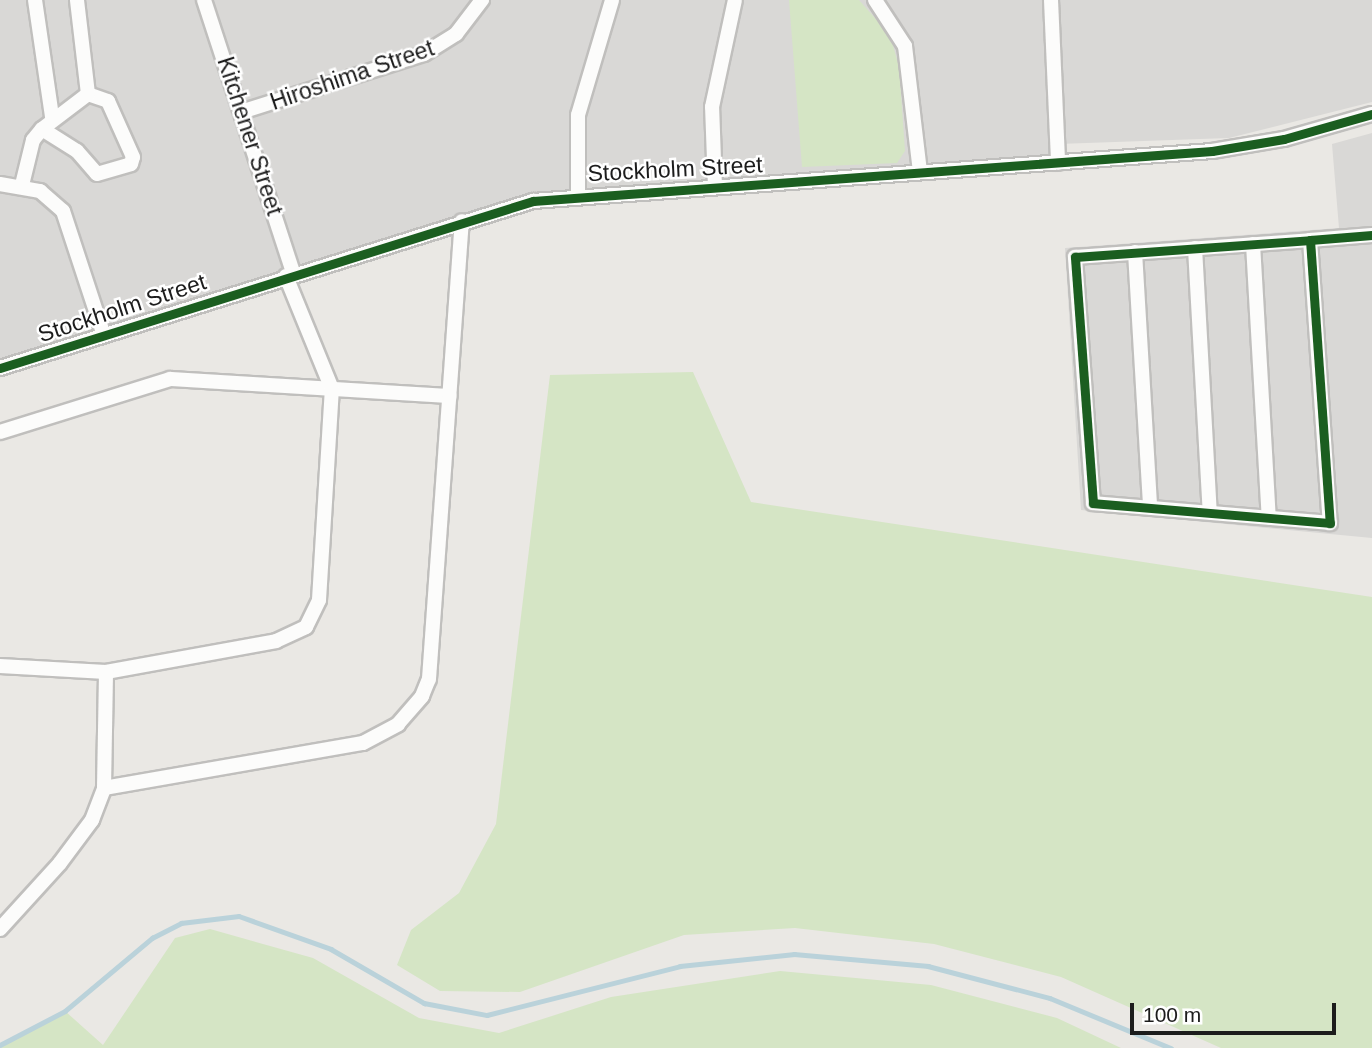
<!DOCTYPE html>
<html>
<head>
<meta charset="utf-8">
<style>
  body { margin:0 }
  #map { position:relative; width:1372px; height:1048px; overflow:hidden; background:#eae8e4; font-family:Helvetica,sans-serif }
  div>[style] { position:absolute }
  .residential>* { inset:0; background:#d9d8d6 }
  .grass>* { inset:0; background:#d5e5c5 }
  .stream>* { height:4.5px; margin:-2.25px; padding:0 2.25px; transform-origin:2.25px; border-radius:2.25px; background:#bad2da }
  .roads { filter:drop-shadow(2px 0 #c0bfbd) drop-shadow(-2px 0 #c0bfbd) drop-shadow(0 2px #c0bfbd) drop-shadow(0 -2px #c0bfbd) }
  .minor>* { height:14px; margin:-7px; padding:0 7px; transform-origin:7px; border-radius:7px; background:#fcfcfb }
  .cycleway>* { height:9px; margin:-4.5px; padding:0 4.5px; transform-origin:4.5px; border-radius:4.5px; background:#1b5e20 }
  span { translate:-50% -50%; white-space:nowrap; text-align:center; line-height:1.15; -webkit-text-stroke:5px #fff; paint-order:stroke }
  .street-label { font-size:23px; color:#1c1c1c }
  .scale { position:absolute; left:1130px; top:1003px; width:206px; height:32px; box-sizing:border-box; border:4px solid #1c1c1c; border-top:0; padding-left:9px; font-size:21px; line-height:24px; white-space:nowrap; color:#1c1c1c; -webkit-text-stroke:5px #fff; paint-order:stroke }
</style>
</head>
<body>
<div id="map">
  <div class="residential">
    <div style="clip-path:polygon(0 0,1372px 0,1372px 102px,1229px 138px,1058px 144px,1058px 163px,578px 194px,0 368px)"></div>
    <div style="clip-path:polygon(1372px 133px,1372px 538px,1081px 510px,1065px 248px,1339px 228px,1332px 144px)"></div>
  </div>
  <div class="grass">
    <div style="clip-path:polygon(789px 0,859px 0,890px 35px,899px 67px,905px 151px,897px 163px,802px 167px)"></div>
    <div style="clip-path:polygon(693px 372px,751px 502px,1372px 597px,1372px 1048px,1221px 1048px,1061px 977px,934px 944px,795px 928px,684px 935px,520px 992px,440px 991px,397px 965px,411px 930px,459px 893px,496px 824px,550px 375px)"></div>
    <div style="clip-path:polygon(210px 929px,313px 958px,419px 1018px,499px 1033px,611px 997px,780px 971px,931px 985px,1057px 1018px,1121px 1048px,0 1048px,65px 1011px,103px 1045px,175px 938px)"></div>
  </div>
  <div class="stream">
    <div style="left:0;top:1045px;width:73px;rotate:-27.6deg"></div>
    <div style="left:65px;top:1011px;width:114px;rotate:-40deg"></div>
    <div style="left:152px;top:938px;width:33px;rotate:-27deg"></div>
    <div style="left:181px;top:923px;width:58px;rotate:-6.9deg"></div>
    <div style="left:239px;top:916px;width:98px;rotate:19.7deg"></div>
    <div style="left:331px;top:949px;width:108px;rotate:30.1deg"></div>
    <div style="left:424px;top:1003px;width:64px;rotate:10.8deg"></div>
    <div style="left:487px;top:1015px;width:199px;rotate:-14.2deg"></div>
    <div style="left:680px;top:966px;width:115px;rotate:-6deg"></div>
    <div style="left:794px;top:954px;width:135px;rotate:5.1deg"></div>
    <div style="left:928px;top:966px;width:126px;rotate:14.7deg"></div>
    <div style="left:1050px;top:998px;width:131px;rotate:22.5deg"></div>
  </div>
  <div class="roads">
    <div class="minor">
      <div style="left:35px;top:0;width:118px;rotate:81.7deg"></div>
      <div style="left:204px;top:0;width:287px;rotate:71.9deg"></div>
      <div style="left:875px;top:0;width:55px;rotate:56.9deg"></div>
      <div style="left:905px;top:46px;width:127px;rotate:83.2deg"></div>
      <div style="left:1051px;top:0;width:163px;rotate:87.5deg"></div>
      <div style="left:244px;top:111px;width:189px;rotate:-17.6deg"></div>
      <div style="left:424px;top:54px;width:38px;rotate:-32deg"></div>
      <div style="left:456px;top:34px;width:43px;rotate:-52.6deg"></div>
      <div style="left:42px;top:129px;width:41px;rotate:32.2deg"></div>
      <div style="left:77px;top:151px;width:30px;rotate:49deg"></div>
      <div style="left:97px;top:174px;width:35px;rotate:-16deg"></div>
      <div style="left:131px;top:164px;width:7px;rotate:-74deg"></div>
      <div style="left:133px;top:157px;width:61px;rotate:-114.1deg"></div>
      <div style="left:108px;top:101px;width:21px;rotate:-161deg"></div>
      <div style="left:0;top:184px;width:41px;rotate:9.9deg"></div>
      <div style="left:40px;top:191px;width:30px;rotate:41deg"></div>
      <div style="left:63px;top:211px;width:128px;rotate:71.8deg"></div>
      <div style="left:22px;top:185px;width:46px;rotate:-76.3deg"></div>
      <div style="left:33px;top:140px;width:14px;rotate:-51deg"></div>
      <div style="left:42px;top:129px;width:58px;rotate:-37.3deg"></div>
      <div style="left:88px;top:94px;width:95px;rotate:-96.7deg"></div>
      <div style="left:715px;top:187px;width:80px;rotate:-92.1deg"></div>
      <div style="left:712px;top:107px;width:109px;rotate:-77.9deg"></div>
      <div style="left:578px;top:194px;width:79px;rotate:-90deg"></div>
      <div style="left:578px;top:115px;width:120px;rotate:-73.5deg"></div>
      <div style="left:1310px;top:240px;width:284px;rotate:86deg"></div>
      <div style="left:1330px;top:523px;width:238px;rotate:-175.2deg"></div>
      <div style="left:1093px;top:503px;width:247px;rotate:-94.2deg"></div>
      <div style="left:1075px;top:257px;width:236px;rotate:-4.1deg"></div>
      <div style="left:1310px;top:240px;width:62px;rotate:-4.6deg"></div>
      <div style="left:1253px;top:244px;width:274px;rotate:86.7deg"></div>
      <div style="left:1195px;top:248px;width:265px;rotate:86.8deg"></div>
      <div style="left:1135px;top:252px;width:256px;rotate:86.6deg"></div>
      <div style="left:0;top:368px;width:559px;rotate:-17.4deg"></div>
      <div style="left:533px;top:201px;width:681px;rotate:-4.21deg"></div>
      <div style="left:1212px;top:151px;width:73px;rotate:-9.5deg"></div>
      <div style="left:1284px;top:139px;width:91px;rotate:-15.9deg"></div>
      <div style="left:0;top:432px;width:178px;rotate:-17.3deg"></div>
      <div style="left:170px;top:379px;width:280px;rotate:3.5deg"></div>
      <div style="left:0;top:666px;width:106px;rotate:3.2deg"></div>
      <div style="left:106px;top:672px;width:173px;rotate:-10.3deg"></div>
      <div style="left:276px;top:641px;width:33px;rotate:-25deg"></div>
      <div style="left:306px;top:627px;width:30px;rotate:-64deg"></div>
      <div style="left:319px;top:600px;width:211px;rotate:-86.5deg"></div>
      <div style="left:332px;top:389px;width:122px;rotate:-112.2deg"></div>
      <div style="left:104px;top:788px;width:263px;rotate:-9.9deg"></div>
      <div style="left:363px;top:743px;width:40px;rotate:-28deg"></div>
      <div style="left:398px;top:724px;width:37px;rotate:-49deg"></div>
      <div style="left:422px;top:696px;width:18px;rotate:-68deg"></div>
      <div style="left:429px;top:679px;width:459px;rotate:-85.9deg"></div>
      <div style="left:0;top:929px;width:89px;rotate:-47.7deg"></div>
      <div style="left:60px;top:863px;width:54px;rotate:-53.3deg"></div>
      <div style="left:92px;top:820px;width:34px;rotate:-69deg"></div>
      <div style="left:104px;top:788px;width:116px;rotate:-89deg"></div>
    </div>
  </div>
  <div class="cycleway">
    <div style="left:1310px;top:240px;width:284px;rotate:86deg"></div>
    <div style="left:1330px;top:523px;width:238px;rotate:-175.2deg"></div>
    <div style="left:1093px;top:503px;width:247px;rotate:-94.2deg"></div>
    <div style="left:1075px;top:257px;width:236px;rotate:-4.1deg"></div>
    <div style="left:1310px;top:240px;width:62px;rotate:-4.6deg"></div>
    <div style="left:0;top:368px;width:559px;rotate:-17.4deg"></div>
    <div style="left:533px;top:201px;width:681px;rotate:-4.21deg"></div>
    <div style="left:1212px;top:151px;width:73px;rotate:-9.5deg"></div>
    <div style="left:1284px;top:139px;width:91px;rotate:-15.9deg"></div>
  </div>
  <div class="street-label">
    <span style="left:352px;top:75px;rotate:-19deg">Hiroshima Street</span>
    <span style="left:250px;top:136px;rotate:72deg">Kitchener Street</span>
    <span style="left:675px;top:169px;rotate:-3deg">Stockholm Street</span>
    <span style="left:122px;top:308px;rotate:-18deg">Stockholm Street</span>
  </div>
  <div class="scale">100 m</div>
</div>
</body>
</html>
